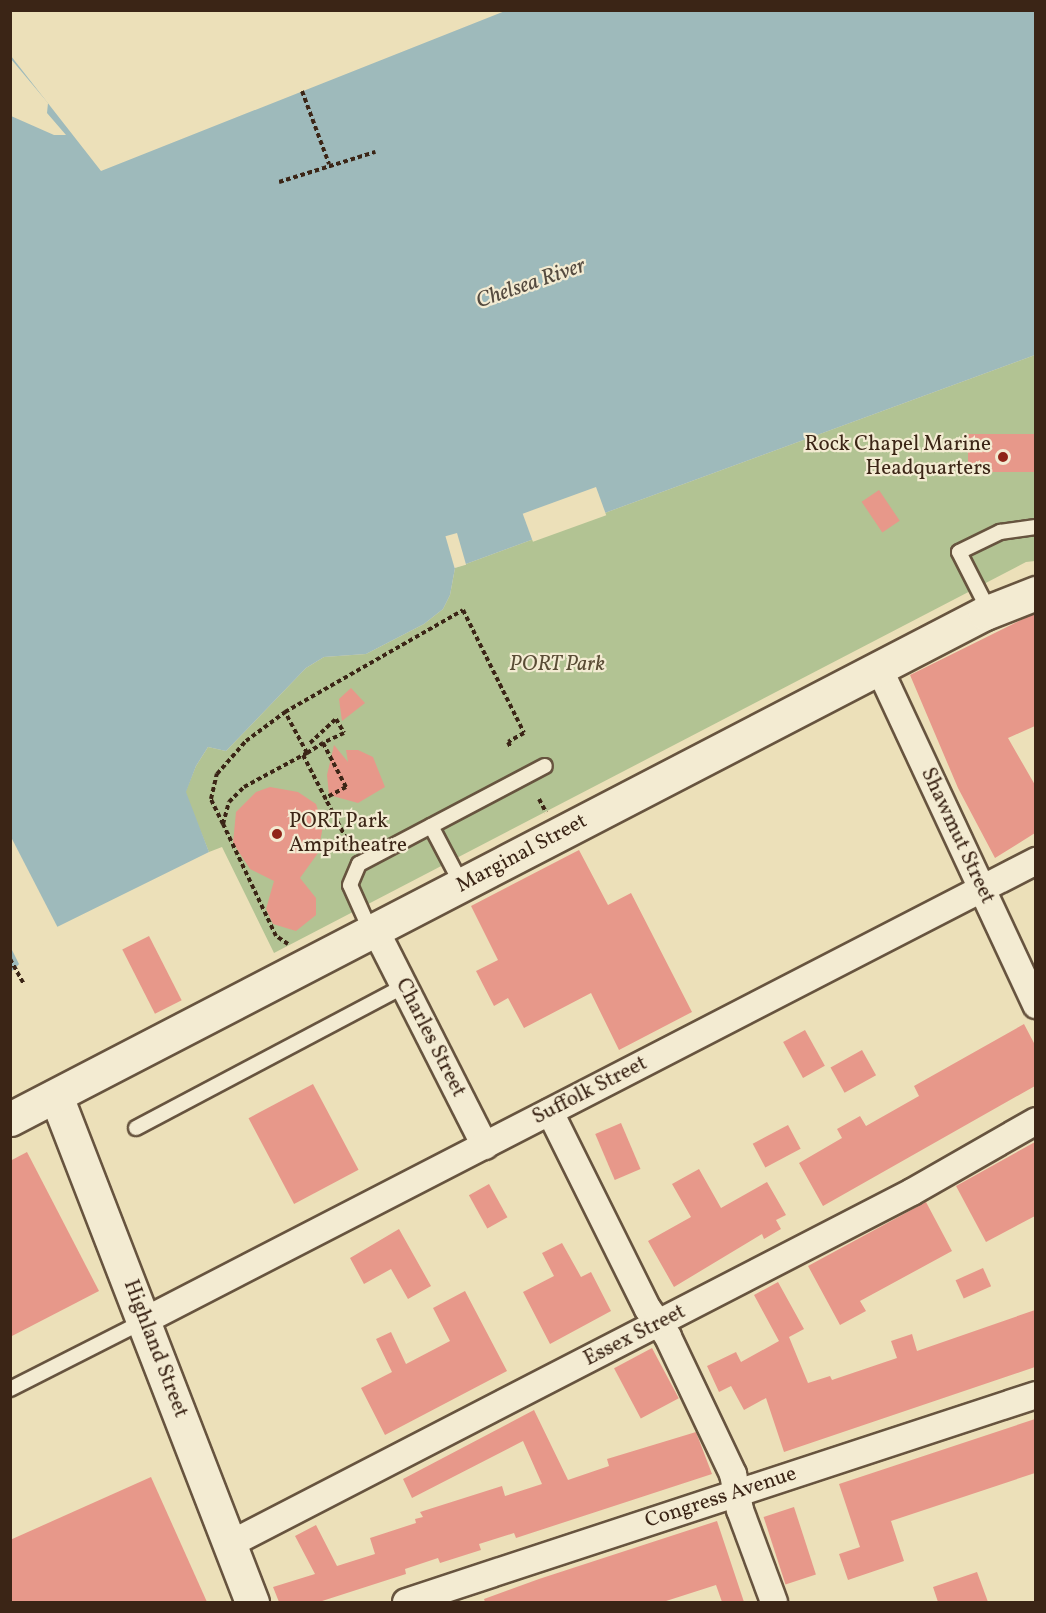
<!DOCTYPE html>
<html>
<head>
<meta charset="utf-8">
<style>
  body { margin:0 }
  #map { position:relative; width:1046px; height:1613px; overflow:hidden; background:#ece0b9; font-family:Vollkorn,serif }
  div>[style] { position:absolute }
  .green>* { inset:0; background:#b2c393 }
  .water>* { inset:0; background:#9ebabb }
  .pier>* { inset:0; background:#ece0b9; transform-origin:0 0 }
  .building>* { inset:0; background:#e7988a; transform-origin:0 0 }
  .path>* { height:4px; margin-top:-2px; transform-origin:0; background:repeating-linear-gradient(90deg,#3b2516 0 4.5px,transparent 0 7.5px) }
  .roads { filter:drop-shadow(2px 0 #67543f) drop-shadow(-2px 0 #67543f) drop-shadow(0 2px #67543f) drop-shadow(0 -2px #67543f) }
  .lane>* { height:14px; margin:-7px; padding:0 7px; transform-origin:7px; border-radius:7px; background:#f3ebd2 }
  .street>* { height:26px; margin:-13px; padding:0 13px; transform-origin:13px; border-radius:13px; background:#f3ebd2 }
  .secondary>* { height:33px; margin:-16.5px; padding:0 16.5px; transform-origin:16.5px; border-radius:16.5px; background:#f3ebd2 }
  .dots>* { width:16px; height:16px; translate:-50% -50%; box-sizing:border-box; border:3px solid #f3ebd2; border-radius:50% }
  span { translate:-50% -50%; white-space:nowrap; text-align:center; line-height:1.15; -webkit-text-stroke:4.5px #f3ebd2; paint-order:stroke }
  .poi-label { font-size:21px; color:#3b2516 }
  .right { translate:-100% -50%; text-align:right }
  .left { translate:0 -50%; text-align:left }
  .park-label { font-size:21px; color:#594c35; font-style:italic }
  .street-label { font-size:21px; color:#3b2516 }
  .water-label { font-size:22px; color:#544a3f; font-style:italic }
  .frame { position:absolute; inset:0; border:12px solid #3b2516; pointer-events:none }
</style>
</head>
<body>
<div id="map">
  <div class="green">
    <div style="clip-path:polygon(1035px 355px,1035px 561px,1026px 562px,274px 953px,222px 847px,209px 852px,185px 793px,196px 766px,208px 747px,226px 751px,306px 668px,324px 657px,366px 654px,424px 624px,443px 609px,450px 595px,455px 568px)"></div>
  </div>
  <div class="water">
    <div style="clip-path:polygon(505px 11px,1035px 11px,1035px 355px,455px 568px,450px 595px,443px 609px,424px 624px,366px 654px,324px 657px,306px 668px,226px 751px,208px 747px,196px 766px,186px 792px,209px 852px,57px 927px,11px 972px,11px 56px,101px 171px)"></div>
  </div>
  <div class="pier">
    <div style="clip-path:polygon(11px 59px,48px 103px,47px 113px,66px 135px,54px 135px,11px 116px)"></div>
    <div style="left:596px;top:487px;width:30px;height:78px;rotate:70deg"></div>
    <div style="left:457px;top:533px;width:33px;height:12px;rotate:74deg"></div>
    <div style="clip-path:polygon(11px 837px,59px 930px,20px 966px,11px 948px)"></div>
  </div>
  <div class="building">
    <div style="left:1035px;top:434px;width:38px;height:67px;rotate:90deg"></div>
    <div style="left:879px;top:490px;width:37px;height:21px;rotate:56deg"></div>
    <div style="clip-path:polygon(1035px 613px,1035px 726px,1008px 738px,1035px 785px,1035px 833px,995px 858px,958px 788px,910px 675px)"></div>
    <div style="clip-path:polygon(351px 688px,365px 703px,342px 721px,339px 699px)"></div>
    <div style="clip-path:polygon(334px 745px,348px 762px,346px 750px,358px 750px,373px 757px,385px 787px,358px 803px,329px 795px,327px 775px)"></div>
    <div style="clip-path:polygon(270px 787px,298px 792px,316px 804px,323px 826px,318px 853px,300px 878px,316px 898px,316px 915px,296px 931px,273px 924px,266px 909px,274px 881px,250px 869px,233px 843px,236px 812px,256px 792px)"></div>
    <div style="clip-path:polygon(579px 850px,608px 905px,631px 893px,692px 1012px,619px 1050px,591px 993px,524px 1028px,508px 998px,494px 1006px,476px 971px,498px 960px,471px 906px)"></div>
    <div style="left:149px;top:936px;width:72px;height:30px;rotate:63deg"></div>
    <div style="clip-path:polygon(1024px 1024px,1035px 1045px,1035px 1086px,823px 1206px,799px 1163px,842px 1138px,837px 1129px,860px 1116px,866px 1126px,919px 1096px,914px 1086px)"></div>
    <div style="left:805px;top:1030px;width:41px;height:25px;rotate:61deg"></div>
    <div style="left:862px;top:1050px;width:29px;height:36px;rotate:61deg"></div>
    <div style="left:313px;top:1084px;width:97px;height:73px;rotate:62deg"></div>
    <div style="left:621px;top:1123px;width:50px;height:28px;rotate:67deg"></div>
    <div style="left:788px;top:1125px;width:27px;height:40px;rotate:62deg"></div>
    <div style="clip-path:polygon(1035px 1142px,1035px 1216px,986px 1242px,956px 1186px)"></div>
    <div style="clip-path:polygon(27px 1152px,99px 1291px,10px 1337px,10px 1161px)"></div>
    <div style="clip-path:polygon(699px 1169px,721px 1208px,767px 1182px,786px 1215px,776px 1220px,781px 1229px,764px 1239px,762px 1234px,674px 1287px,648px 1241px,691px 1217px,672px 1184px)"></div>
    <div style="left:489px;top:1184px;width:38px;height:23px;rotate:61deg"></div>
    <div style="clip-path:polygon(926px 1202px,952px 1251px,860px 1301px,866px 1311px,840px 1325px,808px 1266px)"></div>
    <div style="clip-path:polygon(399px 1229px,431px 1286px,408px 1299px,391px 1269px,364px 1284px,350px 1258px)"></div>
    <div style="clip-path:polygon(562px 1243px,581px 1277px,591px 1272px,611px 1311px,550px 1344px,523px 1292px,554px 1276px,542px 1253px)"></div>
    <div style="left:983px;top:1268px;width:20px;height:30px;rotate:66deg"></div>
    <div style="clip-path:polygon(778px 1282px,804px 1329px,789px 1337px,808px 1383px,830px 1376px,832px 1380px,897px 1358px,891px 1341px,912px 1334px,917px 1351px,1035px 1310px,1035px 1367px,784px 1452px,766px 1398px,744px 1410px,731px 1386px,719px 1392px,707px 1366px,736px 1352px,741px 1362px,779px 1341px,754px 1295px)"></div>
    <div style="clip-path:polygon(465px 1291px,507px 1371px,385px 1435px,361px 1388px,392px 1372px,376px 1339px,391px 1332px,406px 1364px,450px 1341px,433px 1308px)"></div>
    <div style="left:652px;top:1348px;width:57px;height:43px;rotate:62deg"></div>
    <div style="clip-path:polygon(534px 1410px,568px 1480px,609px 1466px,607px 1459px,696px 1432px,712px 1474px,516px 1538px,514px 1533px,479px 1544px,481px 1550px,440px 1563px,438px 1558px,405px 1569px,406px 1574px,319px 1602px,279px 1602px,273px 1587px,315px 1574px,295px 1536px,316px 1525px,337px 1566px,375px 1554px,370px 1538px,416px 1523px,415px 1519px,423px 1517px,420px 1512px,502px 1486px,505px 1496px,542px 1484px,523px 1441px,412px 1498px,403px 1479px)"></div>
    <div style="clip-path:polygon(1035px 1419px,1035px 1473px,891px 1521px,904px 1561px,848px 1580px,839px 1554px,860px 1547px,839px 1484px)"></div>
    <div style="clip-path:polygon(151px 1477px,207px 1602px,10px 1602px,10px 1540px)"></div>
    <div style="left:794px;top:1507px;width:71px;height:32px;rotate:72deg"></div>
    <div style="clip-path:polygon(717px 1521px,744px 1602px,722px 1602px,716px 1585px,663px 1602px,485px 1602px,484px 1599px,539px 1579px)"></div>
    <div style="clip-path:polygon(977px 1572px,988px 1602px,938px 1602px,933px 1587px)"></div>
  </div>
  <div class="path">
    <div style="left:302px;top:91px;width:78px;rotate:69.7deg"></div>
    <div style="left:279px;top:182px;width:101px;rotate:-17.4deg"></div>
    <div style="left:310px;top:743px;width:35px;rotate:-43deg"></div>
    <div style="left:336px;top:719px;width:16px;rotate:60deg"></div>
    <div style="left:344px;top:733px;width:23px;rotate:155deg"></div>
    <div style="left:307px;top:753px;width:19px;rotate:-32deg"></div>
    <div style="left:323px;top:743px;width:50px;rotate:62.4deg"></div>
    <div style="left:346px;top:787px;width:24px;rotate:152deg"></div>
    <div style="left:303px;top:755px;width:107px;rotate:62.7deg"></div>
    <div style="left:539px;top:799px;width:15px;rotate:62deg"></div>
    <div style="left:223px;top:824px;width:28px;rotate:-116deg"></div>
    <div style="left:211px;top:799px;width:26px;rotate:-77deg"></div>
    <div style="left:217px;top:774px;width:44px;rotate:-48.7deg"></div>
    <div style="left:246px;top:741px;width:49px;rotate:-36.6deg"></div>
    <div style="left:288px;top:944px;width:14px;rotate:-146deg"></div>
    <div style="left:276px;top:936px;width:124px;rotate:-115.3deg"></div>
    <div style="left:223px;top:824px;width:23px;rotate:-75deg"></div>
    <div style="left:229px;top:802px;width:21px;rotate:-45deg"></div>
    <div style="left:244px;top:787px;width:72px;rotate:-28.4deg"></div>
    <div style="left:307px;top:753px;width:47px;rotate:-118.2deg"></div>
    <div style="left:285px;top:712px;width:205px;rotate:-29.8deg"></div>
    <div style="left:463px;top:610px;width:137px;rotate:63.6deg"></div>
    <div style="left:524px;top:733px;width:18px;rotate:151deg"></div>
    <div style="left:508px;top:742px;width:7px;rotate:63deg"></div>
    <div style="left:10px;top:959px;width:29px;rotate:61deg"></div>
  </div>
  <div class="roads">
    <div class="lane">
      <div style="left:989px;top:611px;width:66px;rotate:-117deg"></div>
      <div style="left:959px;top:552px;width:46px;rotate:-26deg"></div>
      <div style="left:1000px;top:532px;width:36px;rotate:-8deg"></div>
      <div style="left:431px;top:826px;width:67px;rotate:62.3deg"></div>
      <div style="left:371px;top:932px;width:51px;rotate:-114.1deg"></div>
      <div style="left:350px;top:885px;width:23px;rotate:-67deg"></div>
      <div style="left:359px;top:864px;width:210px;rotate:-27.8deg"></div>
      <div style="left:136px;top:1128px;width:303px;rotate:-27.9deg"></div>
      <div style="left:10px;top:1389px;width:150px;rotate:-26.9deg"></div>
    </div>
    <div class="street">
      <div style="left:879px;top:668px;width:372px;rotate:65deg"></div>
      <div style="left:376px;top:931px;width:241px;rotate:63.1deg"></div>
      <div style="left:550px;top:1112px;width:220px;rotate:63.6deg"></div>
      <div style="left:648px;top:1309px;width:34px;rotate:54deg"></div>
      <div style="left:668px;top:1337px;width:152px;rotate:64.6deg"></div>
      <div style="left:733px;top:1474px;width:37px;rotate:79deg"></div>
      <div style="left:740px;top:1510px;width:98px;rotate:69.7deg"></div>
      <div style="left:144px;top:1321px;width:1004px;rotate:-27.28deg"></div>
      <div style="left:230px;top:1544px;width:767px;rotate:-27.3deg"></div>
      <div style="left:912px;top:1192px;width:143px;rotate:-29.8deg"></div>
      <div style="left:406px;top:1602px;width:663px;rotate:-18.19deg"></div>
    </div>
    <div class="secondary">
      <div style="left:56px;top:1096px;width:543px;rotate:68.83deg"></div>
      <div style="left:10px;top:1119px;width:1098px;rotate:-27.43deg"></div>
      <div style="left:985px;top:613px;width:55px;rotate:-21.4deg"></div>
    </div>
  </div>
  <div class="dots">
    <div style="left:1003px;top:457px;background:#8f2418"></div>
    <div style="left:277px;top:834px;background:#8f2418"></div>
  </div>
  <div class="poi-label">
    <span class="right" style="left:991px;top:457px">Rock Chapel Marine<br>Headquarters</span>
    <span class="left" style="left:289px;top:834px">PORT Park<br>Ampitheatre</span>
  </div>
  <div class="park-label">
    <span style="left:557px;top:665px">PORT Park</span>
  </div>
  <div class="street-label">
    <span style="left:957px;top:836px;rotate:65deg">Shawmut Street</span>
    <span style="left:522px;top:854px;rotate:-28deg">Marginal Street</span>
    <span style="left:430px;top:1038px;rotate:63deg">Charles Street</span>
    <span style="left:590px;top:1091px;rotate:-27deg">Suffolk Street</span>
    <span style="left:635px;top:1336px;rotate:-27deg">Essex Street</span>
    <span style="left:155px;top:1349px;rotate:69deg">Highland Street</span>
    <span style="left:721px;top:1498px;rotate:-18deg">Congress Avenue</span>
  </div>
  <div class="water-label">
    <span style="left:531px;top:284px;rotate:-19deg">Chelsea River</span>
  </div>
  <div class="frame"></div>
</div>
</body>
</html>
